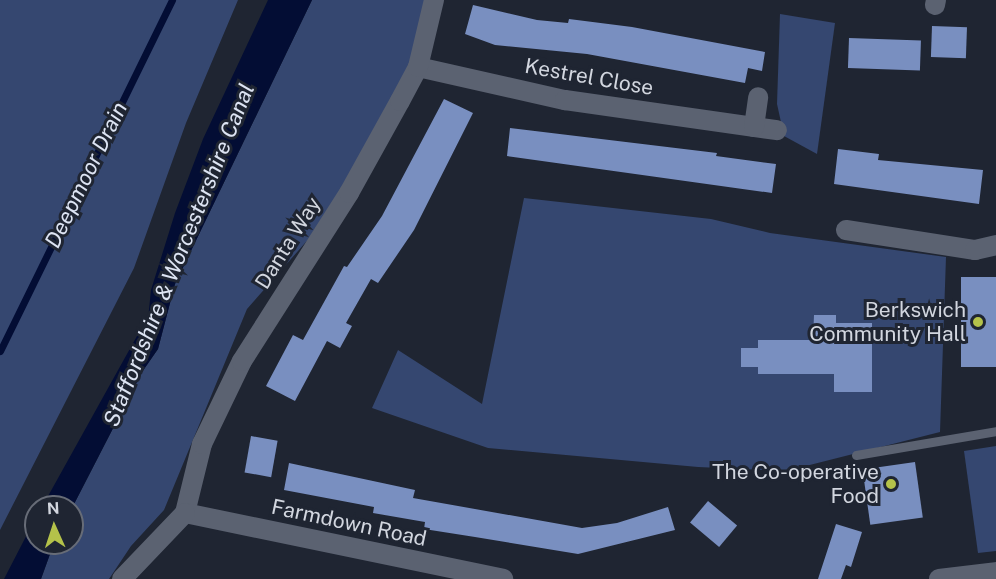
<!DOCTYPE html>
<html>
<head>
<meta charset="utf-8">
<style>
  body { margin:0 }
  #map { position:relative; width:996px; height:579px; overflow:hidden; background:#1f2532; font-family:"Public Sans",sans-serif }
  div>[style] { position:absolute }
  .green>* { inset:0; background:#354770 }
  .water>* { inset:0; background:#030d34 }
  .stream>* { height:7px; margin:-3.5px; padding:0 3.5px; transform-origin:3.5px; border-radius:3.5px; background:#030d34 }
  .building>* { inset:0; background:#798fc0; transform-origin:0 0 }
  .service>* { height:9px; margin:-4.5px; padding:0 4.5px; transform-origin:4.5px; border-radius:4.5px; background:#5b6271 }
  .minor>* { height:20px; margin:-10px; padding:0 10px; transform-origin:10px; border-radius:10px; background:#5b6271 }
  .dots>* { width:16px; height:16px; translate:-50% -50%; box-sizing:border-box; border:3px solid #1f2532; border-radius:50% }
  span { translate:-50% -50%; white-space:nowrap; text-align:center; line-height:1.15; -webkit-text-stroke:6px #1f2532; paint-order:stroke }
  .street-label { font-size:21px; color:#d2d6df }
  .poi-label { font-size:21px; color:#d2d6df }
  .right { translate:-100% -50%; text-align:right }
  .water-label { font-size:22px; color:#dde4f3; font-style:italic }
  .north { position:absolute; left:24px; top:495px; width:60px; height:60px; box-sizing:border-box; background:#1f2532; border:2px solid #676c77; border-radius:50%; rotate:357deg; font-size:16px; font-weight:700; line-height:24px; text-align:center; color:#d2d6df }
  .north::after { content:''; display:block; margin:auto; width:21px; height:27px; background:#b4c24a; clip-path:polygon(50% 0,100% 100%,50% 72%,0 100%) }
</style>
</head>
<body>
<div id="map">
  <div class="green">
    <div style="clip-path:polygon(0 0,238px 0,186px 123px,134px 268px,0 530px)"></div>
    <div style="clip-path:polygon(312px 0,432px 0,418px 67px,349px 193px,247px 309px,164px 510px,131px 546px,109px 579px,41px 579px,54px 543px,72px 543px,72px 508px,142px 372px,158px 349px,175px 284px)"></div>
    <div style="clip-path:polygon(780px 14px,835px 23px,817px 154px,784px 136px,777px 104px)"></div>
    <div style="clip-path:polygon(524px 198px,711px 219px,770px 233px,946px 257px,940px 432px,786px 471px,698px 467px,488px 448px,372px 408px,398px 350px,482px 404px)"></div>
    <div style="clip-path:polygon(996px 446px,996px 551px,978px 553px,964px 451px)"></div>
  </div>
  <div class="water">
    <div style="clip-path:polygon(268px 0,312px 0,175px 284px,158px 349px,142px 372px,72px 508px,42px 507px,137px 336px,147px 329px,151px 290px,175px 213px,203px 139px)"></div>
    <div style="clip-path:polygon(36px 517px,36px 543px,54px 543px,41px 579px,4px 579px)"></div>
  </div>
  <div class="stream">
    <div style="left:0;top:351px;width:391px;rotate:-63.9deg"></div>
  </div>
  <div class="building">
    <div style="clip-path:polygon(473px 5px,537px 20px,568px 23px,569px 19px,632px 27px,765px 52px,762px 71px,748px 68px,745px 83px,587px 54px,495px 45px,465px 34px)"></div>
    <div style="left:932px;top:26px;width:35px;height:31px;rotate:2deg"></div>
    <div style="left:849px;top:38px;width:72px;height:30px;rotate:2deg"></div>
    <div style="clip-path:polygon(444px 99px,473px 113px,414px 230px,378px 283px,371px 279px,346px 323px,352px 326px,340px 348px,327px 341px,295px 401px,266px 386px,293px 335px,303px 340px,344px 266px,347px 267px,382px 216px)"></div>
    <div style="clip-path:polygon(510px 128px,717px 153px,716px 156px,776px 164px,772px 193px,507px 156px)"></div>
    <div style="clip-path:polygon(838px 149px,879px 154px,878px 160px,983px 170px,979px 204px,834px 184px)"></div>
    <div style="left:961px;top:277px;width:35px;height:90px"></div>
    <div style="clip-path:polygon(814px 315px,836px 315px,836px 323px,872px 323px,872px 392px,834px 392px,834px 374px,758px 374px,758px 367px,741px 367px,741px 348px,758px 348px,758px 340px,813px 340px)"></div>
    <div style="left:251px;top:436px;width:27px;height:37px;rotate:10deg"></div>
    <div style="left:915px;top:462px;width:56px;height:53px;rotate:82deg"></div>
    <div style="clip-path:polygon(289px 463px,415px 490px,413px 498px,582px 528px,617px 523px,668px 507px,675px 530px,578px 554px,475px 537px,424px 529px,425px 522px,373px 513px,374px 507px,284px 490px)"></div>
    <div style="left:708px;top:501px;width:38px;height:28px;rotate:40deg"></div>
    <div style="clip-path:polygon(836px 524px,862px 532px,851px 567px,846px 565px,841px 579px,818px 579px)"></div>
  </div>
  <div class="service">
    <div style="left:856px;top:455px;width:142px;rotate:-9.7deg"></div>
  </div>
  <div class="minor">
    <div style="left:935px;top:5px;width:5px;rotate:-79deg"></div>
    <div style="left:418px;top:67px;width:151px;rotate:12.7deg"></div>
    <div style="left:565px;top:100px;width:214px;rotate:8.1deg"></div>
    <div style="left:754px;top:127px;width:30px;rotate:-82deg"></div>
    <div style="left:846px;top:230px;width:131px;rotate:8.8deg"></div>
    <div style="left:975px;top:250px;width:22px;rotate:-13deg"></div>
    <div style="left:185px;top:513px;width:71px;rotate:-76.2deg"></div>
    <div style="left:202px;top:444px;width:92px;rotate:-64.3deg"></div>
    <div style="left:242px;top:361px;width:199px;rotate:-57.5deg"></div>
    <div style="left:349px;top:193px;width:105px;rotate:-61deg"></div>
    <div style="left:400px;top:101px;width:38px;rotate:-62deg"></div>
    <div style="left:418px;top:67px;width:69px;rotate:-76.6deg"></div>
    <div style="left:185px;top:513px;width:325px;rotate:11.7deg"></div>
    <div style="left:122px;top:579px;width:91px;rotate:-46.3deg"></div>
    <div style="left:939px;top:579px;width:57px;rotate:-7deg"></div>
  </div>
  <div class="dots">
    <div style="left:978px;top:322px;background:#b4c24a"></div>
    <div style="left:891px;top:484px;background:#b4c24a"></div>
  </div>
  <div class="street-label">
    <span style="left:589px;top:77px;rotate:10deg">Kestrel Close</span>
    <span style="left:288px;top:243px;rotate:-58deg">Danta Way</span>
    <span style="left:349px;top:523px;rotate:12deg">Farmdown Road</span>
  </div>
  <div class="poi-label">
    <span class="right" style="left:966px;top:322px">Berkswich<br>Community Hall</span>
    <span class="right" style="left:879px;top:484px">The Co-operative<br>Food</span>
  </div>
  <div class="water-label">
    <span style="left:86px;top:175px;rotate:-64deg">Deepmoor Drain</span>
    <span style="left:179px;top:255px;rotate:-68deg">Staffordshire &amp; Worcestershire Canal</span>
  </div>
  <div class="north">N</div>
</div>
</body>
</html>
